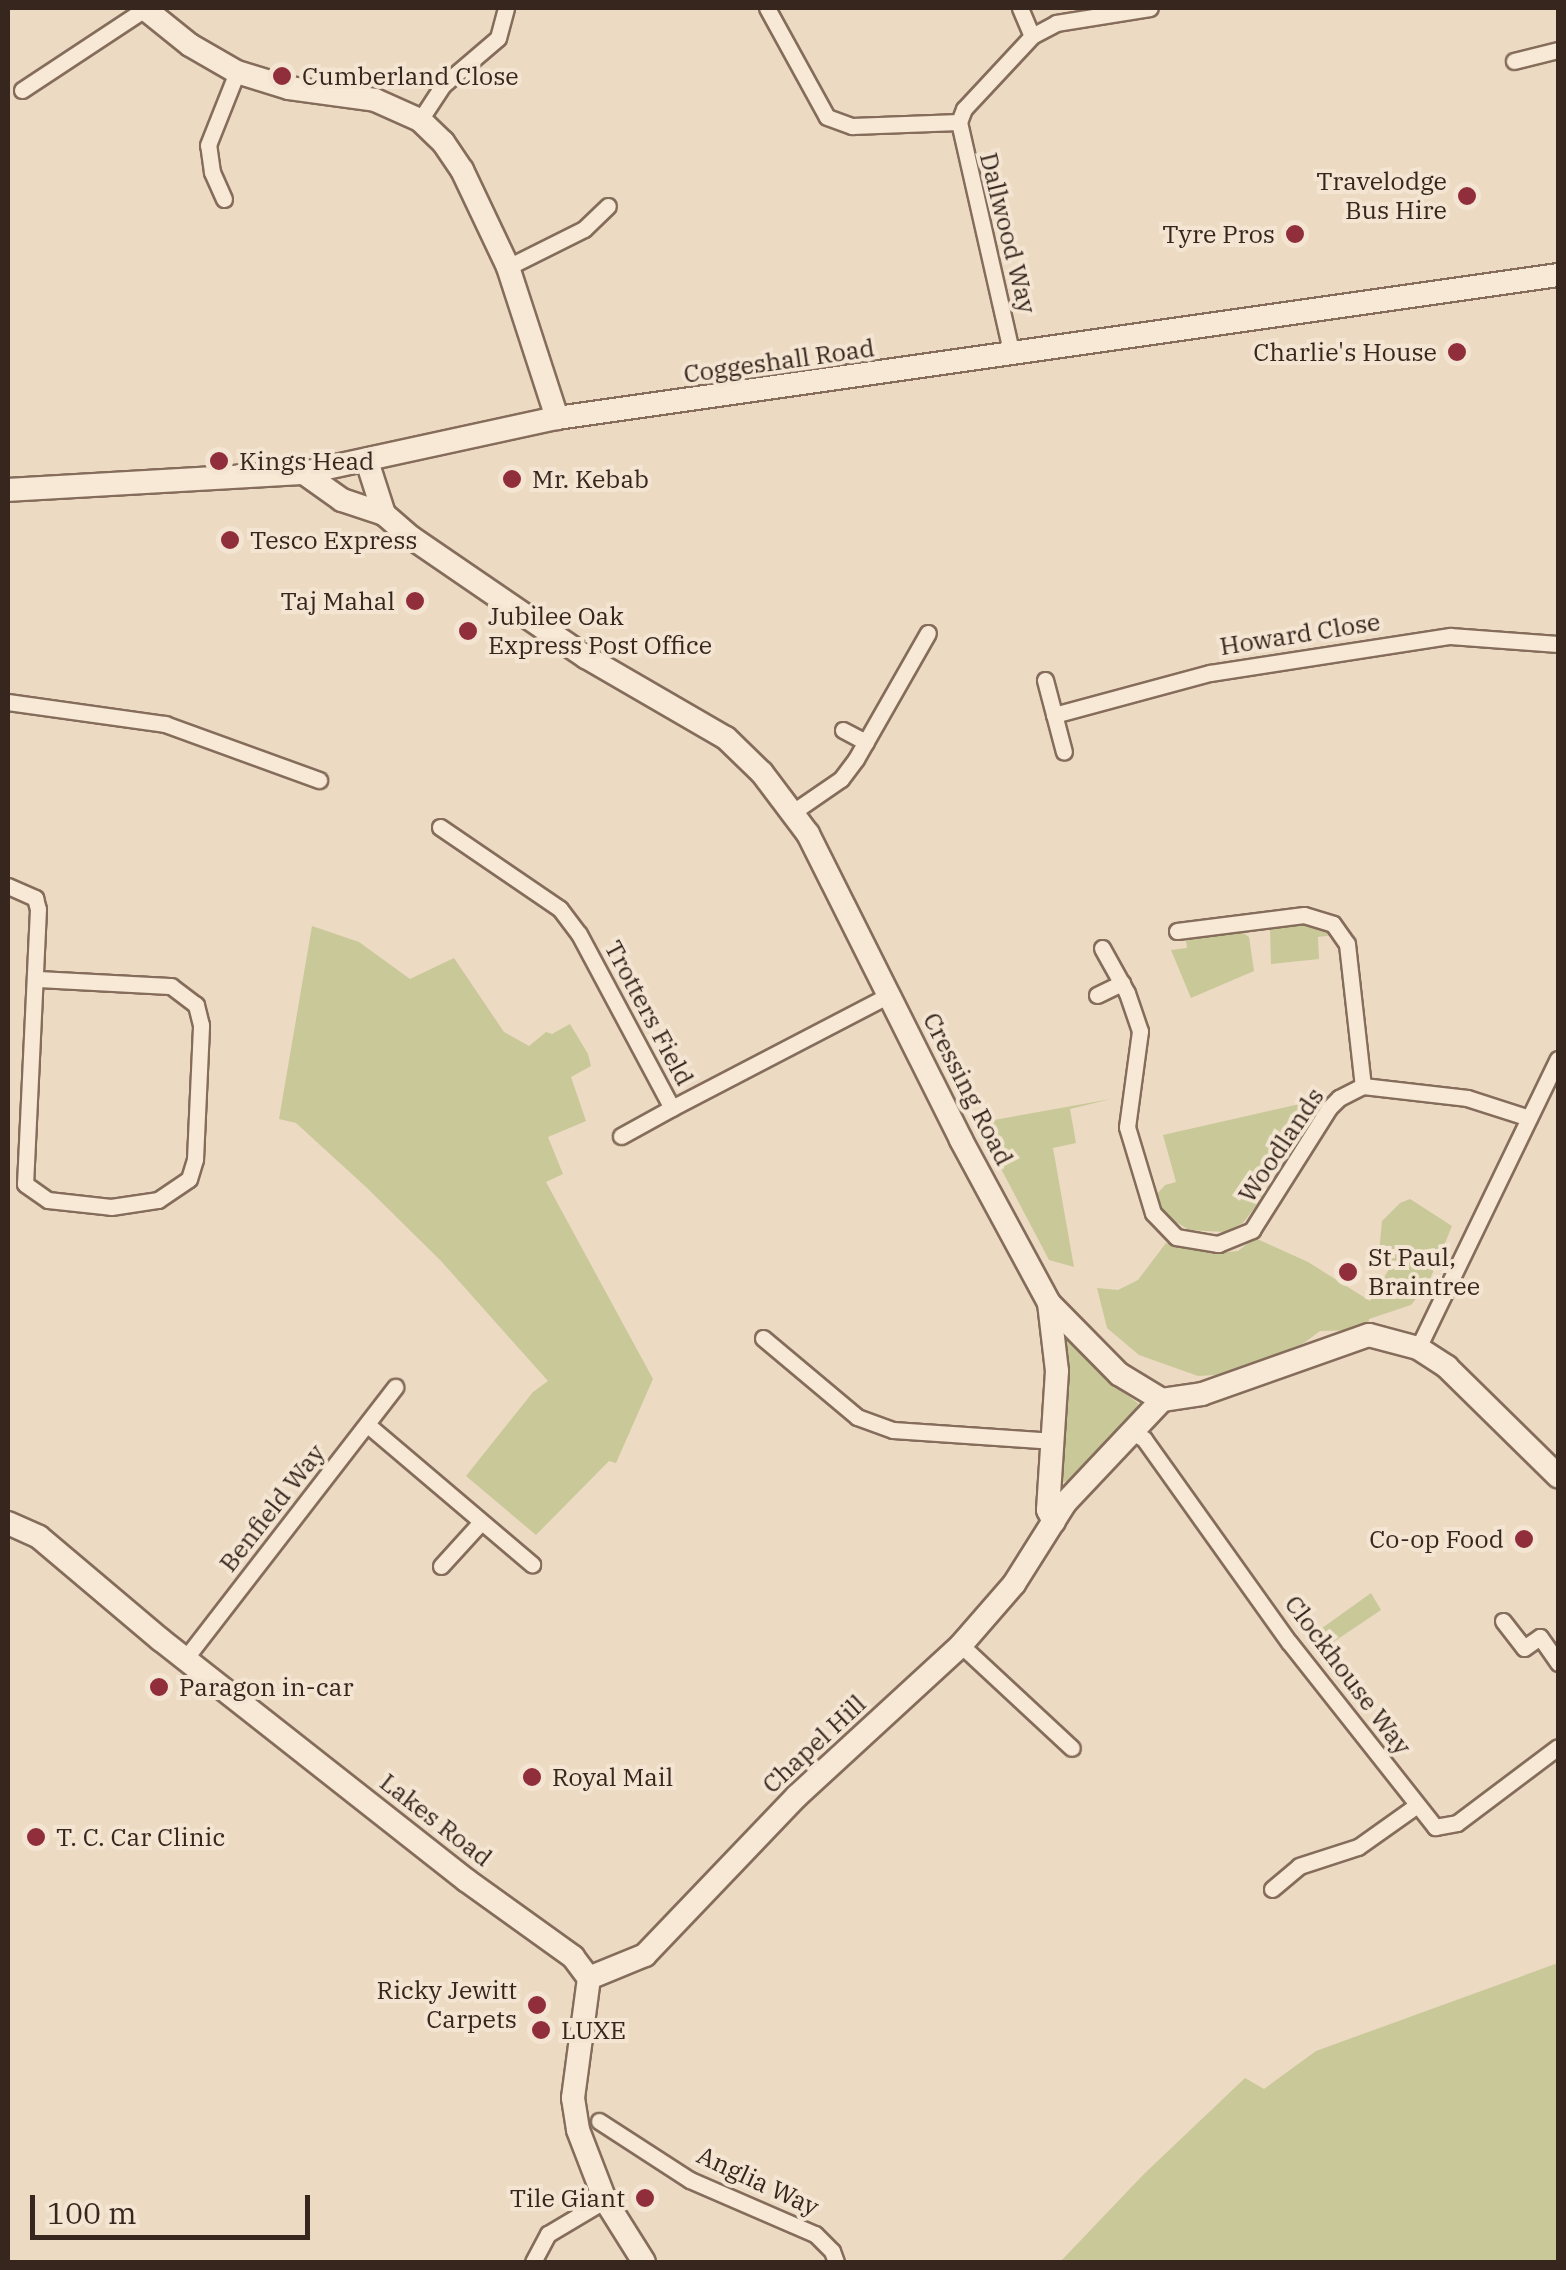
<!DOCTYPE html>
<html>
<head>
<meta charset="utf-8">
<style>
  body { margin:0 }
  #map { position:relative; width:1566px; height:2270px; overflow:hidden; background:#ecdac3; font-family:"IBM Plex Serif",serif }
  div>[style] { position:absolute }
  .green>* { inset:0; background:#c9c898 }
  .roads { filter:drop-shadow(2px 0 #856c5b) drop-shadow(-2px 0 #856c5b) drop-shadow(0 2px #856c5b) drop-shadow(0 -2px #856c5b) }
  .street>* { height:15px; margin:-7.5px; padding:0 7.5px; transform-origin:7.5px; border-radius:7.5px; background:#f7e9d6 }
  .secondary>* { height:22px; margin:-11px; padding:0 11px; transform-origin:11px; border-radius:11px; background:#f7e9d6 }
  .dots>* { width:28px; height:28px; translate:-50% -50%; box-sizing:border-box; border:5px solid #f3e5d2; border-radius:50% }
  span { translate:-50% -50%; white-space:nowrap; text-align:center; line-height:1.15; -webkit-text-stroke:8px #f3e5d2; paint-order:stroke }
  .poi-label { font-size:25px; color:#36261e }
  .left { translate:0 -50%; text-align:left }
  .right { translate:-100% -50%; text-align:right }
  .street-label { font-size:25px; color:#36261e }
  .frame { position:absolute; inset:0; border:10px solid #36261e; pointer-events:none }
  .scale { position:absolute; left:30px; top:2195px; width:280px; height:45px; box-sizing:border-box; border:5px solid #36261e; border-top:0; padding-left:12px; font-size:30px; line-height:35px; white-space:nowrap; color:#36261e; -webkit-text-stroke:8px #f3e5d2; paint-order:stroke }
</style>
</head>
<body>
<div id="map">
  <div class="green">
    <div style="clip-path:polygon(1311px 923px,1333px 935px,1318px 937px,1319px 959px,1271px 964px,1270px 929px)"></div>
    <div style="clip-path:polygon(312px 926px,359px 942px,410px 979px,454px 958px,504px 1032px,529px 1046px,546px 1032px,552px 1034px,570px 1024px,588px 1054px,591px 1066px,571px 1077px,586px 1121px,548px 1137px,563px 1174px,546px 1182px,653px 1379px,616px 1463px,609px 1461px,536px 1535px,466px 1476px,533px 1392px,548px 1381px,441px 1261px,366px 1187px,296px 1123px,279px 1119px)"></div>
    <div style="clip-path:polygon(1239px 930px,1249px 937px,1254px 971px,1191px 998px,1171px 950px,1187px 948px,1185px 935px)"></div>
    <div style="clip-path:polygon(1111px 1099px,1070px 1109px,1076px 1143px,1053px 1148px,1074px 1267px,1049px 1260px,977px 1123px)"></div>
    <div style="clip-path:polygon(1322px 1099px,1253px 1188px,1265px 1194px,1243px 1223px,1225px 1232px,1189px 1230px,1165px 1215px,1157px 1194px,1165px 1185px,1176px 1182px,1163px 1135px)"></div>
    <div style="clip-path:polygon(1410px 1199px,1452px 1226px,1429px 1282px,1411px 1305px,1369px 1319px,1368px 1330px,1320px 1331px,1304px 1343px,1230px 1374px,1198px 1376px,1139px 1355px,1107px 1328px,1097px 1288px,1118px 1290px,1138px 1280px,1166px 1243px,1217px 1253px,1238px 1251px,1255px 1238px,1308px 1262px,1370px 1301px,1392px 1264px,1379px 1253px,1382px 1221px,1400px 1203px)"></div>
    <div style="clip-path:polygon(1061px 1328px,1067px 1328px,1108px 1381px,1139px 1404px,1075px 1478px,1061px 1483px)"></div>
    <div style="clip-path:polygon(1371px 1593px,1381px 1610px,1320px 1651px,1311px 1636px)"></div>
    <div style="clip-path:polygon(1558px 1963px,1558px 2262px,1060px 2262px,1144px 2174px,1245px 2078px,1264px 2089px,1316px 2051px)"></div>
  </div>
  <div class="roads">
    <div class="street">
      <div style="left:767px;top:8px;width:124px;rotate:61.2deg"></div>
      <div style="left:827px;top:117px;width:27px;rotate:20deg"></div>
      <div style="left:852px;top:126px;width:107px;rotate:-2.1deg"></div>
      <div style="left:959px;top:122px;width:14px;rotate:-69deg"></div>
      <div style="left:964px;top:109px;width:100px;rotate:-47deg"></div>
      <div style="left:1032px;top:36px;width:27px;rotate:-28deg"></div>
      <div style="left:1056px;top:23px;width:95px;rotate:-9.1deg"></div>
      <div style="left:1020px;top:8px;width:30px;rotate:67deg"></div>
      <div style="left:1514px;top:61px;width:45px;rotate:-14deg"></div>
      <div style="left:22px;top:90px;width:147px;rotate:-33.4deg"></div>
      <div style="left:420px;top:120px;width:42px;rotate:-56.7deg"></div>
      <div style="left:443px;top:85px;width:72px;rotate:-40.5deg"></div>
      <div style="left:498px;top:38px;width:31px;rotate:-75deg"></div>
      <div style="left:959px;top:122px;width:239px;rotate:77.2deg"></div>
      <div style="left:224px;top:199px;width:30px;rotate:-114deg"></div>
      <div style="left:212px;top:172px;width:27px;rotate:-98deg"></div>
      <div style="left:208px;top:145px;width:79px;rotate:-68.3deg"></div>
      <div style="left:508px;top:267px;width:85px;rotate:-26.6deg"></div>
      <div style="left:584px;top:229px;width:33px;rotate:-44deg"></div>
      <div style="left:1045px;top:680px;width:74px;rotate:75.2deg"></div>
      <div style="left:8px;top:702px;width:159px;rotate:8deg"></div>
      <div style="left:165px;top:724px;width:164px;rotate:20deg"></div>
      <div style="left:1054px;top:715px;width:162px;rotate:-15.1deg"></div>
      <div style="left:1210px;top:673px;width:243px;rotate:-8.8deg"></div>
      <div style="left:1450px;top:636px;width:108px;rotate:4.2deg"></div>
      <div style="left:843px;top:730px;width:26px;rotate:28deg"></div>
      <div style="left:793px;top:812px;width:58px;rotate:-34.5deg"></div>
      <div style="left:841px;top:779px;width:25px;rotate:-53deg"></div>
      <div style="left:856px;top:759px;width:145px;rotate:-60.3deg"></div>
      <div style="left:440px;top:827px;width:145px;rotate:34.3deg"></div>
      <div style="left:560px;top:909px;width:31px;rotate:53deg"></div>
      <div style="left:579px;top:934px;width:197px;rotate:61.9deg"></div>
      <div style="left:672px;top:1108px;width:245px;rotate:-27.5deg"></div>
      <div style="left:8px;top:886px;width:30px;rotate:24deg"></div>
      <div style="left:35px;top:898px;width:11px;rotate:75deg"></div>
      <div style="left:38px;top:909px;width:275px;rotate:92.7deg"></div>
      <div style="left:25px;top:1184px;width:28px;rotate:35deg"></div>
      <div style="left:48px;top:1200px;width:63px;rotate:6.3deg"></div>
      <div style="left:111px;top:1207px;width:48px;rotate:-8.5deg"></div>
      <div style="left:158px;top:1200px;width:37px;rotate:-34deg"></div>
      <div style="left:189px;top:1179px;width:21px;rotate:-73deg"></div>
      <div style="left:195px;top:1159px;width:134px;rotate:-87.4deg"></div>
      <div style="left:201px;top:1025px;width:21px;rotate:-104deg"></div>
      <div style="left:196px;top:1005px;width:31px;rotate:-143deg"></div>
      <div style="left:171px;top:986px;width:135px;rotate:-177deg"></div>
      <div style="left:1177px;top:931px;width:128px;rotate:-7.2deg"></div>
      <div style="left:1304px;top:915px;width:30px;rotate:17deg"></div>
      <div style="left:1333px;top:924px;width:24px;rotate:55deg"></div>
      <div style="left:1347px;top:944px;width:143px;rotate:83.6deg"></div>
      <div style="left:1102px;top:948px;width:51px;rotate:60.9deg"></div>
      <div style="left:1127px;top:993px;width:40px;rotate:71.1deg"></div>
      <div style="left:1140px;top:1031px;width:97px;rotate:97.7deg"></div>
      <div style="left:1127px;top:1127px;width:90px;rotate:73.2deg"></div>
      <div style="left:1153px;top:1213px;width:33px;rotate:46deg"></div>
      <div style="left:1176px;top:1237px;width:43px;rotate:9.5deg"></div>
      <div style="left:1218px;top:1244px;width:37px;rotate:-22deg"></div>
      <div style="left:1252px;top:1230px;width:144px;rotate:-57.7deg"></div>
      <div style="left:1329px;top:1108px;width:14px;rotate:-45deg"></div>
      <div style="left:1339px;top:1098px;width:27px;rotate:-27deg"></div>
      <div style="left:1363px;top:1086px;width:105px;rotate:6.6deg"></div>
      <div style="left:1467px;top:1098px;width:65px;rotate:17.9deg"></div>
      <div style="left:1097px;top:995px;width:28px;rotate:-26deg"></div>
      <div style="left:621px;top:1136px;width:58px;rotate:-28.8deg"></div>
      <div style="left:763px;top:1338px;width:123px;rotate:40deg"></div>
      <div style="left:857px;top:1417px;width:38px;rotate:20deg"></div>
      <div style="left:893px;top:1430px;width:162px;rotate:3.9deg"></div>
      <div style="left:1418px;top:1348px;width:321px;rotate:-64.2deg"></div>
      <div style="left:369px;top:1426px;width:214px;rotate:40.3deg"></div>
      <div style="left:1134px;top:1433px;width:12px;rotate:31deg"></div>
      <div style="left:1144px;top:1439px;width:249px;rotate:54.5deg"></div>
      <div style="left:1289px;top:1642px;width:236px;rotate:51.7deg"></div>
      <div style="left:1435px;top:1827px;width:22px;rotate:-10deg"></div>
      <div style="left:1457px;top:1823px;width:126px;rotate:-37deg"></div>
      <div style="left:441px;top:1566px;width:59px;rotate:-47.7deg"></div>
      <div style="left:1503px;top:1621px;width:34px;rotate:52deg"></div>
      <div style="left:1524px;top:1648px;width:19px;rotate:-35deg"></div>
      <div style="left:1540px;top:1637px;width:32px;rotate:55deg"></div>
      <div style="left:961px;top:1645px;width:151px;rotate:42.9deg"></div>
      <div style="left:185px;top:1659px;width:344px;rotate:-52.3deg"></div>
      <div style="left:1272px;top:1889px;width:35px;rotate:-40deg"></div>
      <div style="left:1299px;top:1866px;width:62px;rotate:-17.9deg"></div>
      <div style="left:1358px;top:1847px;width:71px;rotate:-35.3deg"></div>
      <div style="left:599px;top:2121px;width:108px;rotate:33deg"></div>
      <div style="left:690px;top:2180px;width:136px;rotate:23.4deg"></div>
      <div style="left:815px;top:2234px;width:24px;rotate:45deg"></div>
      <div style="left:832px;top:2251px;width:12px;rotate:70deg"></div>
      <div style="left:533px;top:2262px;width:32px;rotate:-62deg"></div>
      <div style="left:548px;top:2234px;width:66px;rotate:-30.8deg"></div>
    </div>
    <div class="secondary">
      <div style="left:144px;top:8px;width:59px;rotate:38.8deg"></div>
      <div style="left:190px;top:45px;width:54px;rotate:29.9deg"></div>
      <div style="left:237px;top:72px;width:54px;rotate:17.1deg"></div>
      <div style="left:289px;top:88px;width:87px;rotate:7.9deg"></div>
      <div style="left:375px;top:100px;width:49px;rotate:24deg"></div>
      <div style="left:420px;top:120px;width:32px;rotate:44deg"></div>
      <div style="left:443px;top:142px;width:34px;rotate:56deg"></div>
      <div style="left:462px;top:170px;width:107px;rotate:64.6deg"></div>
      <div style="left:508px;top:267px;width:159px;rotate:72deg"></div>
      <div style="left:367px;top:461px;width:56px;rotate:72.2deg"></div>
      <div style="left:384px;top:514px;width:37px;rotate:41deg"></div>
      <div style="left:412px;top:538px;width:211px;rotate:34.4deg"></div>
      <div style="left:586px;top:657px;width:162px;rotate:30.1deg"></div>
      <div style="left:726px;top:738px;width:50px;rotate:44.2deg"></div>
      <div style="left:762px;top:773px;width:76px;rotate:53deg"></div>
      <div style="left:808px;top:834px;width:342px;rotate:63.4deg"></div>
      <div style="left:961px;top:1140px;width:185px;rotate:61.6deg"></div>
      <div style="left:1049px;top:1303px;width:100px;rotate:45.4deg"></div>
      <div style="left:1119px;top:1374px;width:50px;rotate:31.2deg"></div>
      <div style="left:1162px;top:1400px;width:40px;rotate:-8.5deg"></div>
      <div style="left:1202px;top:1394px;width:177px;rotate:-19.5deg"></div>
      <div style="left:1369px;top:1335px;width:51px;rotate:14.9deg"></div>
      <div style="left:1418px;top:1348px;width:35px;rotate:33deg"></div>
      <div style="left:1447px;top:1367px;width:156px;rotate:44.5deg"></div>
      <div style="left:304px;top:473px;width:47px;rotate:35.4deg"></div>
      <div style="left:342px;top:500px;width:44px;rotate:18.4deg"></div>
      <div style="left:8px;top:490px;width:296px;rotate:-3.3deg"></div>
      <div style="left:304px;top:473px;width:259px;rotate:-12.3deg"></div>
      <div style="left:557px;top:418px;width:1011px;rotate:-8.13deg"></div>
      <div style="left:1049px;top:1303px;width:68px;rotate:83.3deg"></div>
      <div style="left:1057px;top:1371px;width:139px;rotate:93.7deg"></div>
      <div style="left:1048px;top:1510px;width:13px;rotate:63deg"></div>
      <div style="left:8px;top:1523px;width:34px;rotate:24deg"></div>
      <div style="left:39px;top:1537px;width:160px;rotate:40.2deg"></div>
      <div style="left:161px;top:1640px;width:388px;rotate:38.2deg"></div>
      <div style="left:466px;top:1880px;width:132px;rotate:35.7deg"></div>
      <div style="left:573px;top:1957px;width:26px;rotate:53deg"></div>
      <div style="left:589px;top:1978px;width:121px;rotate:97.6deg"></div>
      <div style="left:573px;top:2098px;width:32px;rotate:81deg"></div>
      <div style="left:578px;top:2130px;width:75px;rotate:68.9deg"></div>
      <div style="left:605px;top:2200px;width:73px;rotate:57.8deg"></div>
      <div style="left:589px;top:1978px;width:61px;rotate:-22.3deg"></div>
      <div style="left:645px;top:1955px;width:220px;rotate:-46.3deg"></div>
      <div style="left:797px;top:1796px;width:223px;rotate:-42.6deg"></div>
      <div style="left:961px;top:1645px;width:81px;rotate:-49deg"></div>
      <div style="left:1014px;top:1584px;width:96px;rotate:-57.8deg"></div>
      <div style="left:1065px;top:1503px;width:141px;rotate:-46.7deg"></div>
    </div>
  </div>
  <div class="dots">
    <div style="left:282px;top:76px;background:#912e3c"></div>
    <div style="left:1467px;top:196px;background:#912e3c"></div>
    <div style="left:1295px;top:234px;background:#912e3c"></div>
    <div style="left:1457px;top:352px;background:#912e3c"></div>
    <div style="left:219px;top:461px;background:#912e3c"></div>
    <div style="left:512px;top:479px;background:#912e3c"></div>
    <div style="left:230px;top:540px;background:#912e3c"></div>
    <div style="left:415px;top:601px;background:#912e3c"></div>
    <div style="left:468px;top:631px;background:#912e3c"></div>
    <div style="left:1348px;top:1272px;background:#912e3c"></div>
    <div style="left:1524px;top:1539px;background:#912e3c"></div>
    <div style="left:159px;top:1687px;background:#912e3c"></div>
    <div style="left:532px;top:1777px;background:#912e3c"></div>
    <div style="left:36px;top:1837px;background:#912e3c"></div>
    <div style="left:537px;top:2005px;background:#912e3c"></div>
    <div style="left:541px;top:2030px;background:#912e3c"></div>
    <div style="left:645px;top:2198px;background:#912e3c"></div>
  </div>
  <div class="poi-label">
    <span class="left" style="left:302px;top:76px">Cumberland Close</span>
    <span class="right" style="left:1447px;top:196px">Travelodge<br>Bus Hire</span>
    <span class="right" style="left:1275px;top:234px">Tyre Pros</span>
    <span class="right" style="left:1437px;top:352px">Charlie's House</span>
    <span class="left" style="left:239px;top:461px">Kings Head</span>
    <span class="left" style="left:532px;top:479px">Mr. Kebab</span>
    <span class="left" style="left:250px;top:540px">Tesco Express</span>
    <span class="right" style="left:395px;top:601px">Taj Mahal</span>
    <span class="left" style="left:488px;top:631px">Jubilee Oak<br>Express Post Office</span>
    <span class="left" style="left:1368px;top:1272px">St Paul,<br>Braintree</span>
    <span class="right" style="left:1504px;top:1539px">Co-op Food</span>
    <span class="left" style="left:179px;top:1687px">Paragon in-car</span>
    <span class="left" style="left:552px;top:1777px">Royal Mail</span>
    <span class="left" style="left:56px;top:1837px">T. C. Car Clinic</span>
    <span class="right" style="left:517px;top:2005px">Ricky Jewitt<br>Carpets</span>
    <span class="left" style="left:561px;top:2030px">LUXE</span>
    <span class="right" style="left:625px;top:2198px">Tile Giant</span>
  </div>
  <div class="street-label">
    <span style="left:1008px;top:233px;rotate:76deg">Dallwood Way</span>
    <span style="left:779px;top:361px;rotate:-8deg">Coggeshall Road</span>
    <span style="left:1300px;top:634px;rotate:-9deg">Howard Close</span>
    <span style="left:649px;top:1013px;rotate:62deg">Trotters Field</span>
    <span style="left:968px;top:1089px;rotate:63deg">Cressing Road</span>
    <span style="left:1281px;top:1145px;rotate:-56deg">Woodlands</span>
    <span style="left:272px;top:1508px;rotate:-52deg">Benfield Way</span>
    <span style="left:1348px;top:1675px;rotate:53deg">Clockhouse Way</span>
    <span style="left:814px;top:1744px;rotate:-43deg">Chapel Hill</span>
    <span style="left:436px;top:1820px;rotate:38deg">Lakes Road</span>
    <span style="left:758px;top:2181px;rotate:25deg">Anglia Way</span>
  </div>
  <div class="frame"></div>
  <div class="scale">100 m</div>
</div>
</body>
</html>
